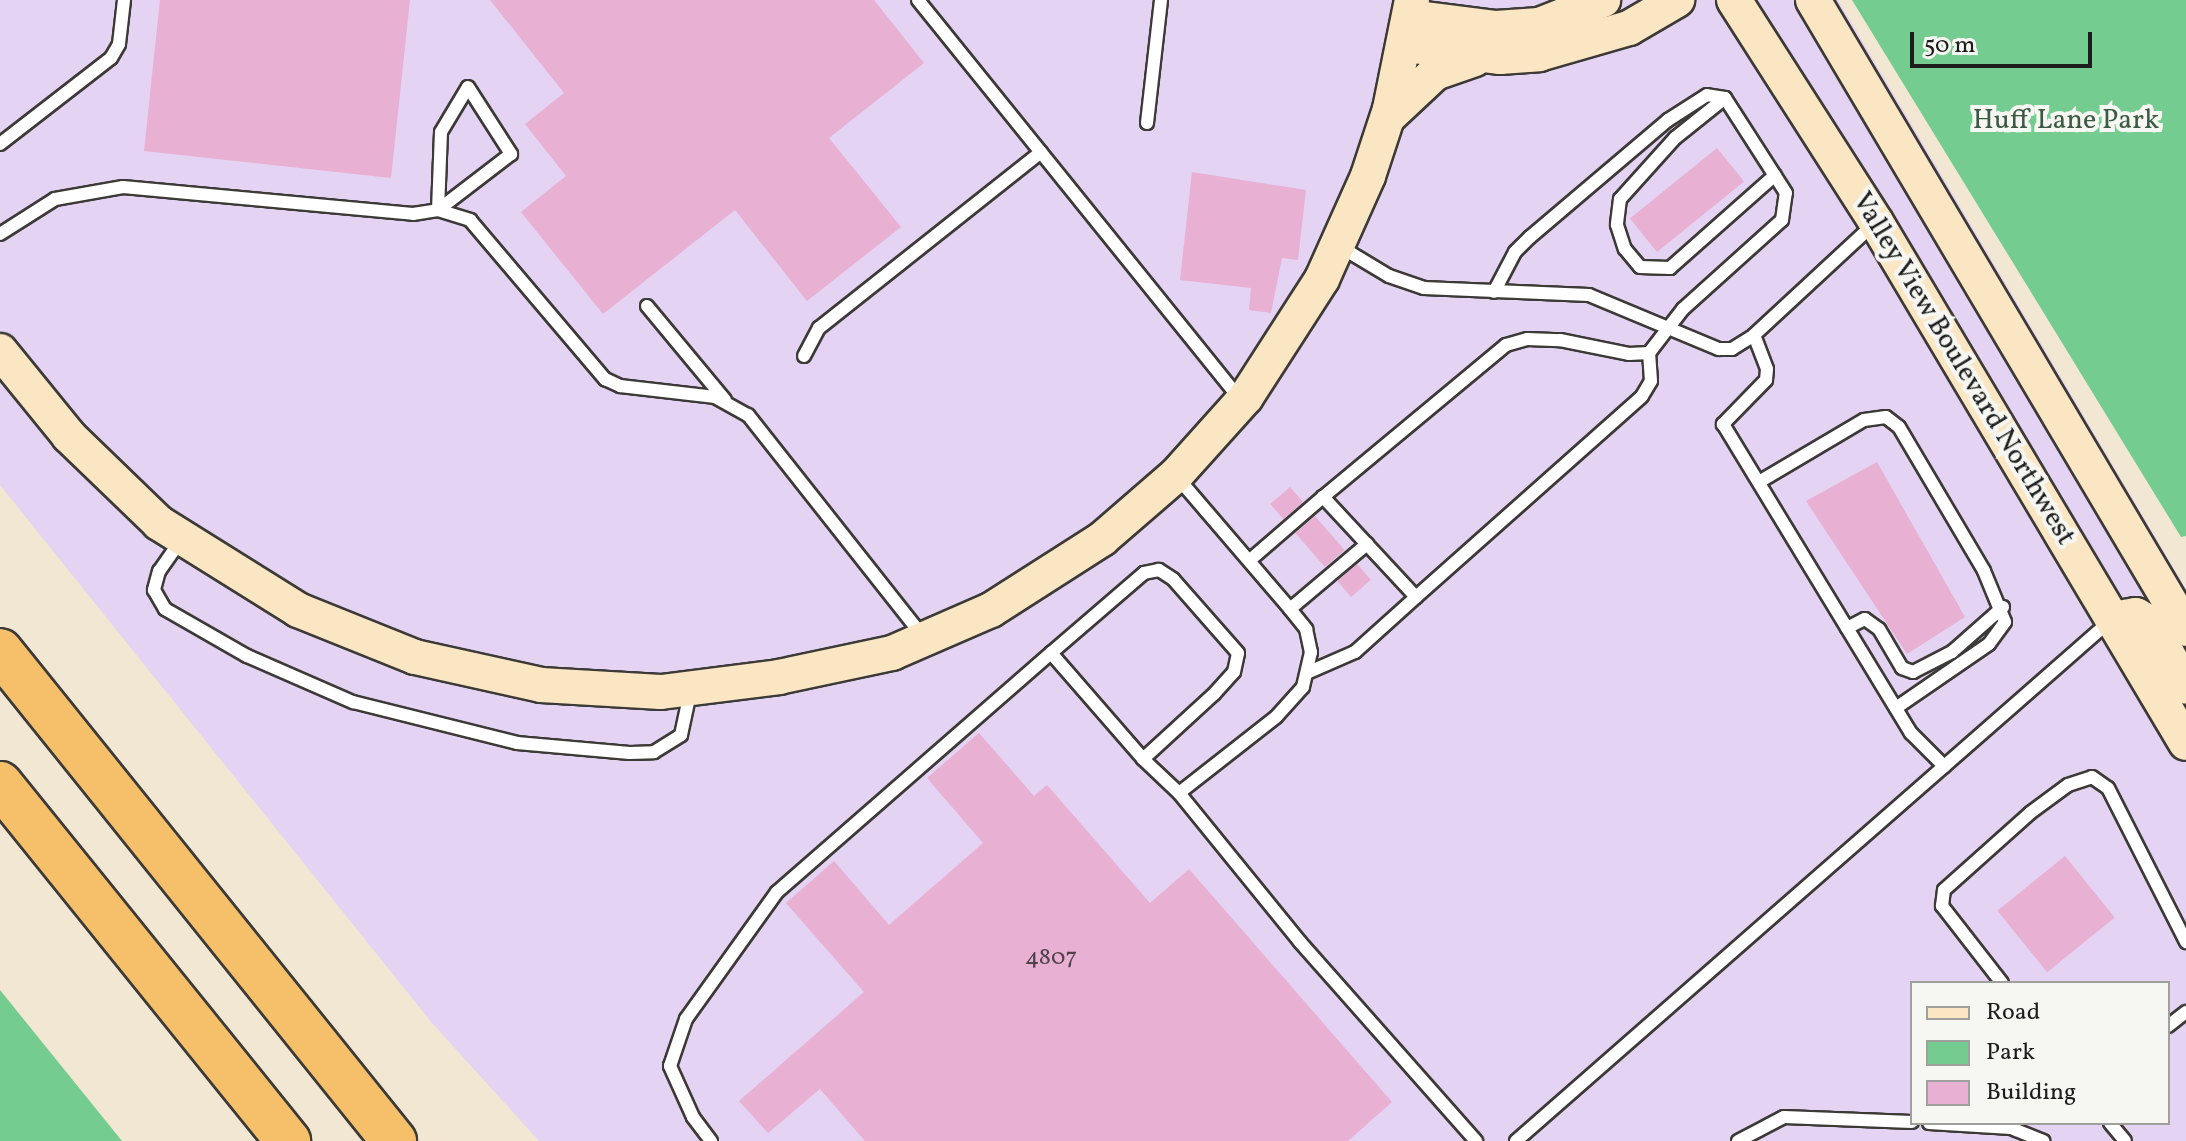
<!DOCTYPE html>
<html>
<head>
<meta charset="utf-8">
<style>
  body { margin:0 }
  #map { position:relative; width:2186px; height:1141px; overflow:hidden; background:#f2e7d3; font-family:Vollkorn,serif }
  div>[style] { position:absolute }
  .built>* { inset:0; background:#e4d3f2 }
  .green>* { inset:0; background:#75cc90 }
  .building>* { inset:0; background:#e8b0d3; transform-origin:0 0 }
  .roads { filter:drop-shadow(2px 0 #3c3a37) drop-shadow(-2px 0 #3c3a37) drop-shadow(0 2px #3c3a37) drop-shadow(0 -2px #3c3a37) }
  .lane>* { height:12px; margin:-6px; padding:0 6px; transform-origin:6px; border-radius:6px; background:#fff }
  .secondary>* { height:34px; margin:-17px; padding:0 17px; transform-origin:17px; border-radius:17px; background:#fbe6c4 }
  .highway>* { height:44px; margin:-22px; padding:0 22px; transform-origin:22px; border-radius:22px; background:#f6c06b }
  span { translate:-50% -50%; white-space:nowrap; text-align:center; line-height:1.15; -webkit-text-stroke:8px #f6f6f2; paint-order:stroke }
  .number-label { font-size:24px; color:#4f414a }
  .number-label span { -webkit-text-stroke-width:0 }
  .park-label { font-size:28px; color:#3b5a45 }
  .street-label { font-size:28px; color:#1c1c1c }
  .legend { position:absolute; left:1910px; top:981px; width:260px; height:144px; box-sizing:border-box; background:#f6f6f2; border:2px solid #9f9f9c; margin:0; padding:10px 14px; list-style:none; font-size:24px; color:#1c1c1c }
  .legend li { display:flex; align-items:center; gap:16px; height:40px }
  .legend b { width:40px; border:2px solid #9f9f9c }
  .scale { position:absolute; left:1910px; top:32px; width:182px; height:36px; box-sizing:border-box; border:4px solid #1c1c1c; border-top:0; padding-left:10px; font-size:24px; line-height:28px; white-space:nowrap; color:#1c1c1c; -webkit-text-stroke:6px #f6f6f2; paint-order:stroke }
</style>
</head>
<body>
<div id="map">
  <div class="built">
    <div style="clip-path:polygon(evenodd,0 0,1838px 0,2186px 589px,2186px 1141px,539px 1141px,432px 1023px,0 485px,0 0,1912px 983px,2168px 983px,2168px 1123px,1912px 1123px,1912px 983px)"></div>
  </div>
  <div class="green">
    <div style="clip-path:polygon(1852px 0,2186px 0,2186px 536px,2181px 537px)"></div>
    <div style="clip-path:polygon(0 990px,122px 1141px,0 1141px)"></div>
  </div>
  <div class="building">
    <div style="clip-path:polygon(160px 0,410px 0,391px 178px,144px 151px)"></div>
    <div style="clip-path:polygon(490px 0,874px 0,924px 63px,829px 138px,901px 227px,807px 301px,735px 210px,603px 314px,521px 212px,566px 176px,525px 124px,564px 93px)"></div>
    <div style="left:1717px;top:148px;width:43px;height:112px;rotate:51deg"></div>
    <div style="clip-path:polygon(1192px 172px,1306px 190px,1298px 260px,1282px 258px,1271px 313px,1249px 310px,1251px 288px,1180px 280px)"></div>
    <div style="clip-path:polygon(1877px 462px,1965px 617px,1907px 654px,1806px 501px)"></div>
    <div style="left:1290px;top:487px;width:20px;height:26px;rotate:49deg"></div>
    <div style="left:1315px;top:516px;width:45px;height:26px;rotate:49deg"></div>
    <div style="left:1357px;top:564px;width:21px;height:26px;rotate:49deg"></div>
    <div style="clip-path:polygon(979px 733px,1034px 796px,1047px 785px,1150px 903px,1189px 869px,1392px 1102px,1348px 1141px,865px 1141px,820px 1089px,768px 1133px,739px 1101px,864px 992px,786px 903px,834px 861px,889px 925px,983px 843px,927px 778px)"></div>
    <div style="left:2065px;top:856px;width:79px;height:87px;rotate:51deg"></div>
  </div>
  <div class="roads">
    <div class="lane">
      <div style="left:918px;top:0;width:513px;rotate:51.1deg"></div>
      <div style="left:468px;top:87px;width:80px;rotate:57.3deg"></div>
      <div style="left:511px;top:154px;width:92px;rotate:142.5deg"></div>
      <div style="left:438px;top:210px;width:78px;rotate:-87.8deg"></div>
      <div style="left:441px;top:132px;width:52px;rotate:-59deg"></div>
      <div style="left:1725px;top:98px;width:64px;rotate:141.3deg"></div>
      <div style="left:1675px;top:138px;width:82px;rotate:132deg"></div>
      <div style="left:1620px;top:199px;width:26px;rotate:97deg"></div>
      <div style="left:1617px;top:225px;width:25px;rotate:72deg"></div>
      <div style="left:1625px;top:249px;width:23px;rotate:50deg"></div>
      <div style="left:1640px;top:267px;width:30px;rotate:2deg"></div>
      <div style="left:1670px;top:268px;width:140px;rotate:-41.5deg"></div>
      <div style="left:1147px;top:123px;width:124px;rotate:-83.5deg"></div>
      <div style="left:0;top:144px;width:140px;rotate:-37.8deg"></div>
      <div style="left:111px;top:58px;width:16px;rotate:-60deg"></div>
      <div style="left:119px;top:44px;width:44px;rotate:-83.5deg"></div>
      <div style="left:0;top:234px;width:65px;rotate:-32.5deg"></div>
      <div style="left:55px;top:199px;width:69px;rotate:-10deg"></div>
      <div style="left:123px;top:187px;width:291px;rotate:5.3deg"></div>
      <div style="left:413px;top:214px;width:25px;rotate:-9deg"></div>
      <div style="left:438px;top:210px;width:34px;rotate:17deg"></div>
      <div style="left:470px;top:220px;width:209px;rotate:49.7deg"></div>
      <div style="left:605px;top:379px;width:17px;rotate:25deg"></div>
      <div style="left:620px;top:386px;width:96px;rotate:6.6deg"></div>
      <div style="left:715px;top:397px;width:38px;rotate:29deg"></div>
      <div style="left:748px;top:415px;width:284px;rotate:51.7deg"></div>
      <div style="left:1339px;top:246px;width:58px;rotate:31deg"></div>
      <div style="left:1389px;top:276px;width:37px;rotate:19deg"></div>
      <div style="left:1424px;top:288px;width:165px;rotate:2.4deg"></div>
      <div style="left:1589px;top:295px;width:141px;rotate:22.6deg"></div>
      <div style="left:1719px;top:349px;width:13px"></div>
      <div style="left:1732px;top:349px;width:26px;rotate:-32deg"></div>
      <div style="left:1754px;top:335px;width:163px;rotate:-42.8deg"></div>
      <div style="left:647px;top:306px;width:122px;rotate:50.3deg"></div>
      <div style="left:1754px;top:335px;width:36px;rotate:69deg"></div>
      <div style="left:1767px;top:369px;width:11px;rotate:95deg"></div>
      <div style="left:1766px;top:380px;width:62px;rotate:134.3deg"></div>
      <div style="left:1723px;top:424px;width:362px;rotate:58.7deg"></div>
      <div style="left:1911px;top:733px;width:47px;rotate:45deg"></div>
      <div style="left:804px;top:356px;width:32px;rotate:-62deg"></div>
      <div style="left:819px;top:328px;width:283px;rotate:-38.4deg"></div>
      <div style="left:1177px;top:477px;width:174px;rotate:49.4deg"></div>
      <div style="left:1290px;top:609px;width:26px;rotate:51deg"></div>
      <div style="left:1306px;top:629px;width:24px;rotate:78deg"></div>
      <div style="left:1311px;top:652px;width:36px;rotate:103deg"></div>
      <div style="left:1303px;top:687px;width:40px;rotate:132deg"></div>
      <div style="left:1276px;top:717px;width:123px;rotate:141.9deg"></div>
      <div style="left:1179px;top:793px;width:192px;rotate:50.9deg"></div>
      <div style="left:1300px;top:942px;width:266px;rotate:48.5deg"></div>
      <div style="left:1759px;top:482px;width:122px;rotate:-30.6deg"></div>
      <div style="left:1864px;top:420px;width:22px;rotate:-8deg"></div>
      <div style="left:1886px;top:417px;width:16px;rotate:38deg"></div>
      <div style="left:1899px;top:427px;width:167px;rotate:59.4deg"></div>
      <div style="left:1984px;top:571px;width:55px;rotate:67.6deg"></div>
      <div style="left:2005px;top:622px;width:27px;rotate:126deg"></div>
      <div style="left:1989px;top:644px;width:113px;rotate:145.5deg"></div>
      <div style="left:181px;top:540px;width:38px;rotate:125deg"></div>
      <div style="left:159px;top:571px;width:20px;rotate:105deg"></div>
      <div style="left:154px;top:590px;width:22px;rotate:60deg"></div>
      <div style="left:165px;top:609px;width:95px;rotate:29.8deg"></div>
      <div style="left:247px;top:656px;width:116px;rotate:23.5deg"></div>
      <div style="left:353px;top:702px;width:169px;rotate:14deg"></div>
      <div style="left:517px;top:743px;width:113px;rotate:5.1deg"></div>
      <div style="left:630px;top:753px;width:24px;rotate:-2deg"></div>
      <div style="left:654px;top:752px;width:32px;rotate:-32deg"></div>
      <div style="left:681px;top:735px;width:43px;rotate:-77.9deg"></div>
      <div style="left:1250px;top:560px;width:96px;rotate:-40.8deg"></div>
      <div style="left:1416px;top:597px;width:302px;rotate:-41.6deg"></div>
      <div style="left:1642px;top:396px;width:17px;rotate:-59deg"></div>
      <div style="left:1651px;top:381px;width:28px;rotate:-94deg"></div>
      <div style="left:1290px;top:609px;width:101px;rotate:-40.2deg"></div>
      <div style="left:1847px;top:628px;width:20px;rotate:-27deg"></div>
      <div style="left:1865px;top:619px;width:17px;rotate:36deg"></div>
      <div style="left:1879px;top:629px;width:45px;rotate:59.5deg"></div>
      <div style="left:1902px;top:668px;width:12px;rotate:20deg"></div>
      <div style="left:1913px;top:672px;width:44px;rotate:-27.1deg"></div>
      <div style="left:1952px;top:652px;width:68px;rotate:-41.4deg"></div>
      <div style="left:1309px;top:672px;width:50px;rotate:-23.5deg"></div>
      <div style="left:1355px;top:652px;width:82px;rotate:-42deg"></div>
      <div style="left:1416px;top:597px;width:137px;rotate:-132.9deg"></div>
      <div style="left:1323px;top:497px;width:238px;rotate:-39.7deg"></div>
      <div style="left:1506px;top:345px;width:22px;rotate:-16deg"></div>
      <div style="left:1527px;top:339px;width:33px;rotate:2deg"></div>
      <div style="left:1560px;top:340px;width:70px;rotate:11.5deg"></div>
      <div style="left:1629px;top:354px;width:20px;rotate:-3deg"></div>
      <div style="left:1649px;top:353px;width:56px;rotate:-52.3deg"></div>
      <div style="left:1683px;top:309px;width:133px;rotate:-42deg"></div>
      <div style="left:1782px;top:220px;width:27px;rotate:-82deg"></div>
      <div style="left:1786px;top:193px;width:113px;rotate:-122.7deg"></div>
      <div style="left:1725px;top:98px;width:18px;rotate:-171deg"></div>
      <div style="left:1707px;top:95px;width:46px;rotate:147.3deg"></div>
      <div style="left:1668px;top:120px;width:181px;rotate:139.7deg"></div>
      <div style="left:1530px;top:237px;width:21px;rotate:135deg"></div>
      <div style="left:1515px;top:252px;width:45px;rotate:117.7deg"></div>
      <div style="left:1143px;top:759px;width:96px;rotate:-42.5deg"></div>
      <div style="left:1214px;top:694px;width:30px;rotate:-48deg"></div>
      <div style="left:1234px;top:672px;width:19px;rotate:-78deg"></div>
      <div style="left:1238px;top:653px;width:98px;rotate:-131.3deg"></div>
      <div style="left:1173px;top:579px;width:17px;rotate:-147deg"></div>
      <div style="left:1159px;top:570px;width:15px;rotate:169deg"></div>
      <div style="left:1144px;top:573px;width:123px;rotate:139.3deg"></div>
      <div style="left:1051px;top:653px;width:140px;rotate:49deg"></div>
      <div style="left:1143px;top:759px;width:50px;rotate:43.4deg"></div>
      <div style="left:2002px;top:983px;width:98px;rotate:-127.9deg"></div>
      <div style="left:1942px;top:906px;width:16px;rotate:-83deg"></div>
      <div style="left:1944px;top:890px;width:115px;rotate:-41.8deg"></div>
      <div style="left:2030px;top:813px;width:47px;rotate:-36.4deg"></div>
      <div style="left:2068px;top:785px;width:25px;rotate:-18deg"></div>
      <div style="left:2092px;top:777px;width:19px;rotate:35deg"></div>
      <div style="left:2108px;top:788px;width:173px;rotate:63.1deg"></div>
      <div style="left:2168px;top:1026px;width:23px;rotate:-38deg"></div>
      <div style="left:1929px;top:1123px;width:82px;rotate:3.5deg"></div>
      <div style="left:2011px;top:1128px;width:35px;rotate:22deg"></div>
      <div style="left:2110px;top:1123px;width:23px;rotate:50deg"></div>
      <div style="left:711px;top:1141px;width:30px;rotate:-127deg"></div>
      <div style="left:693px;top:1117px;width:56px;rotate:-114.3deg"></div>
      <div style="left:670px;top:1066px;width:50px;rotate:-71.2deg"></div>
      <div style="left:686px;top:1019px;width:156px;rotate:-54.4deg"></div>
      <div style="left:777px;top:892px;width:364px;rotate:-41.1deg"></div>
      <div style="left:1516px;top:1141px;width:789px;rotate:-41.2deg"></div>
      <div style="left:1738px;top:1141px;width:52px;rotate:-27.6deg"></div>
      <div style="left:1784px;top:1117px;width:128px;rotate:2.2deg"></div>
    </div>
    <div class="secondary">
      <div style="left:1734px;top:0;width:264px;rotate:57.4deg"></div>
      <div style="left:1876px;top:222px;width:606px;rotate:59.25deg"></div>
      <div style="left:1813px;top:0;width:731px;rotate:59.33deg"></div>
      <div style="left:1410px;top:17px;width:87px;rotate:7.3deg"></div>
      <div style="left:1496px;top:28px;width:43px;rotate:-4deg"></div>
      <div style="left:1539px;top:25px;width:69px;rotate:-21.3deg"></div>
      <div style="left:1405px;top:45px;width:96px;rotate:7.2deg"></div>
      <div style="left:1500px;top:57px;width:39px;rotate:-4deg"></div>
      <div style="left:1539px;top:54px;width:94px;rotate:-16.1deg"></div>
      <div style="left:1629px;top:28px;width:56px;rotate:-30.3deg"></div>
      <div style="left:1388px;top:117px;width:64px;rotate:-43.1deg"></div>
      <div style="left:1435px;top:73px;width:42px;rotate:-19.3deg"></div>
      <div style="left:0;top:351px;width:109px;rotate:50.9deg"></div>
      <div style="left:69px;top:436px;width:125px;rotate:44deg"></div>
      <div style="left:159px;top:523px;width:164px;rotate:32deg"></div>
      <div style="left:298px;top:610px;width:126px;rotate:21.9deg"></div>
      <div style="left:415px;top:657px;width:129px;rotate:12.5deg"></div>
      <div style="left:541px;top:685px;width:120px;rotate:3.3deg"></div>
      <div style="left:661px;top:692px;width:119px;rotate:-7.2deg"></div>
      <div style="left:779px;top:677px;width:116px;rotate:-12deg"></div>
      <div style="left:892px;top:653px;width:108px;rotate:-23.5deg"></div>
      <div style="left:991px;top:610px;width:132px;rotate:-32.6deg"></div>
      <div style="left:1102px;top:539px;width:98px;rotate:-40.9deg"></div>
      <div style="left:1176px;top:475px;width:105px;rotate:-48.1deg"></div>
      <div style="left:1246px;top:397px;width:140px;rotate:-57.2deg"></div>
      <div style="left:1322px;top:279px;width:113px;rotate:-65.9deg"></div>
      <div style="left:1368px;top:176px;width:71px;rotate:-71.8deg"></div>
      <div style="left:1390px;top:109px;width:111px;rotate:-78.6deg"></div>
      <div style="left:2113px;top:619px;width:23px;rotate:-10deg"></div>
      <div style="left:2136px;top:615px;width:16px;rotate:30deg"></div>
      <div style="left:2150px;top:623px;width:73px;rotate:60.6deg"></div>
    </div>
    <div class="highway">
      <div style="left:0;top:651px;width:629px;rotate:51.2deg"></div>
      <div style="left:0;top:784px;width:459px;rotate:51.1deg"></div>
    </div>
  </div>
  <div class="number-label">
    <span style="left:1051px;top:959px">4807</span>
  </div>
  <div class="park-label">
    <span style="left:2066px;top:121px">Huff Lane Park</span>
  </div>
  <div class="street-label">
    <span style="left:1963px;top:369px;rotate:59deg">Valley View Boulevard Northwest</span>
  </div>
  <ul class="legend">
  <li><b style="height:10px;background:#fbe6c4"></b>Road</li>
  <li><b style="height:22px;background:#75cc90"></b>Park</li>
  <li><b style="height:22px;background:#e8b0d3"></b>Building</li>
  </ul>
  <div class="scale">50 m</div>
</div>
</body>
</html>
